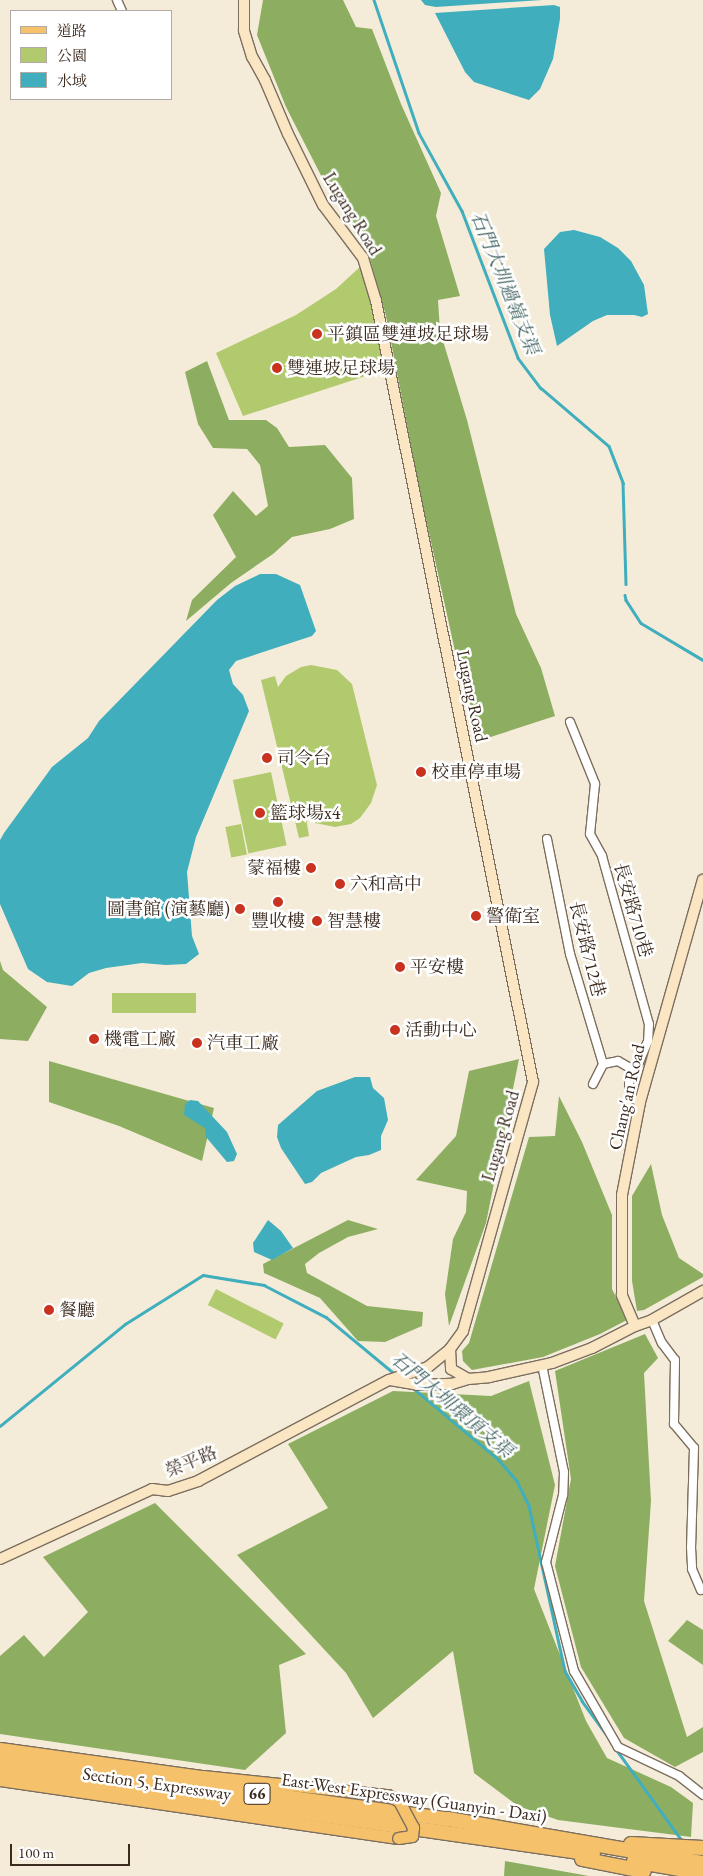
<!DOCTYPE html>
<html>
<head>
<meta charset="utf-8">
<style>
  body { margin:0 }
  #map { position:relative; width:703px; height:1876px; overflow:hidden; background:#f4ecd9; font-family:"EB Garamond","Noto Serif TC",serif }
  div>[style] { position:absolute }
  .green>* { inset:0; background:#b2ca6e; transform-origin:0 0 }
  .forest>* { inset:0; background:#8dae61 }
  .water>* { inset:0; background:#40aebd }
  .stream>* { height:2.5px; margin:-1.25px; padding:0 1.25px; transform-origin:1.25px; border-radius:1.25px; background:#40aebd }
  .roads { filter:drop-shadow(1px 0 #7c6e5f) drop-shadow(-1px 0 #7c6e5f) drop-shadow(0 1px #7c6e5f) drop-shadow(0 -1px #7c6e5f) }
  .street>* { height:8px; margin:-4px; padding:0 4px; transform-origin:4px; border-radius:4px; background:#fff }
  .secondary>* { height:10px; margin:-5px; padding:0 5px; transform-origin:5px; border-radius:5px; background:#fbe6c4 }
  .primary>* { height:11px; margin:-5.5px; padding:0 5.5px; transform-origin:5.5px; border-radius:5.5px; background:#f5c16b }
  .highway>* { height:14px; margin:-7px; padding:0 7px; transform-origin:7px; border-radius:7px; background:#f5c16b }
  .bridges { filter:drop-shadow(1px 0 #7c6e5f) drop-shadow(-1px 0 #7c6e5f) drop-shadow(0 1px #7c6e5f) drop-shadow(0 -1px #7c6e5f) }
  .primary-bridge>* { height:11px; margin:-5.5px; padding:0 5.5px; transform-origin:5.5px; border-radius:5.5px; background:#f5c16b }
  .dots>* { width:14px; height:14px; translate:-50% -50%; box-sizing:border-box; border:2px solid #fff; border-radius:50% }
  span { translate:-50% -50%; white-space:nowrap; text-align:center; line-height:1.15; -webkit-text-stroke:5px #fff; paint-order:stroke }
  .shield-label span { padding:1px 4px; background:#fff; border:1px solid; border-radius:4px; -webkit-text-stroke-width:0 }
  .shield-label { font-size:16px; color:#3b2a1e; font-weight:700 }
  .street-label { font-size:18px; color:#3b2a1e }
  .poi-label { font-size:18px; color:#3b2a1e }
  .left { translate:0 -50%; text-align:left }
  .right { translate:-100% -50%; text-align:right }
  .water-label { font-size:19px; color:#3d5f5e; font-style:italic }
  .legend { position:absolute; left:10px; top:10px; width:162px; height:90px; box-sizing:border-box; background:#fff; border:1px solid #b1aaa5; margin:0; padding:6px 9px; list-style:none; font-size:15px; color:#3b2a1e }
  .legend li { display:flex; align-items:center; gap:10px; height:25px }
  .legend b { width:25px; border:1px solid #b1aaa5 }
  .scale { position:absolute; left:10px; top:1844px; width:120px; height:22px; box-sizing:border-box; border:2px solid #3b2a1e; border-top:0; padding-left:6px; font-size:15px; line-height:18px; white-space:nowrap; color:#3b2a1e; -webkit-text-stroke:4px #fff; paint-order:stroke }
</style>
</head>
<body>
<div id="map">
  <div class="green">
    <div style="clip-path:polygon(362px 265px,371px 300px,384px 370px,243px 416px,216px 353px,296px 315px,336px 289px)"></div>
    <div style="clip-path:polygon(311px 665px,337px 670px,352px 684px,377px 785px,371px 803px,360px 818px,351px 824px,335px 827px,315px 823px,306px 817px,309px 836px,299px 838px,261px 680px,275px 676px,278px 687px,286px 676px,301px 667px)"></div>
    <div style="left:271px;top:772px;width:75px;height:39px;rotate:78deg"></div>
    <div style="left:241px;top:824px;width:31px;height:16px;rotate:79deg"></div>
    <div style="left:112px;top:993px;width:84px;height:20px"></div>
    <div style="left:216px;top:1289px;width:76px;height:18px;rotate:27deg"></div>
  </div>
  <div class="forest">
    <div style="clip-path:polygon(263px 0,343px 0,356px 27px,372px 29px,401px 104px,441px 193px,436px 216px,460px 296px,438px 300px,440px 331px,467px 420px,516px 614px,541px 668px,555px 716px,475px 742px,420px 492px,386px 316px,369px 255px,331px 195px,286px 107px,257px 35px)"></div>
    <div style="clip-path:polygon(207px 361px,229px 420px,266px 420px,277px 428px,289px 447px,325px 445px,352px 478px,354px 519px,330px 529px,292px 537px,273px 554px,231px 583px,186px 621px,192px 600px,236px 557px,213px 515px,233px 491px,256px 516px,268px 506px,260px 465px,247px 449px,213px 448px,198px 424px,185px 372px)"></div>
    <div style="clip-path:polygon(0 961px,3px 970px,47px 1007px,28px 1041px,0 1039px)"></div>
    <div style="clip-path:polygon(519px 1059px,486px 1223px,449px 1326px,445px 1294px,453px 1239px,466px 1212px,467px 1191px,416px 1180px,456px 1136px,469px 1071px)"></div>
    <div style="clip-path:polygon(49px 1061px,214px 1108px,202px 1161px,119px 1126px,49px 1102px)"></div>
    <div style="clip-path:polygon(559px 1096px,582px 1142px,612px 1215px,612px 1289px,627px 1320px,600px 1334px,543px 1357px,472px 1370px,463px 1361px,462px 1351px,469px 1343px,529px 1137px,555px 1136px)"></div>
    <div style="clip-path:polygon(651px 1164px,662px 1215px,679px 1258px,703px 1274px,703px 1277px,644px 1310px,637px 1311px,632px 1281px,632px 1196px)"></div>
    <div style="clip-path:polygon(348px 1220px,378px 1229px,348px 1237px,319px 1253px,305px 1264px,307px 1273px,367px 1306px,423px 1312px,422px 1326px,385px 1342px,358px 1341px,320px 1298px,264px 1273px,263px 1264px)"></div>
    <div style="clip-path:polygon(645px 1334px,658px 1358px,644px 1373px,651px 1501px,644px 1601px,687px 1737px,703px 1727px,703px 1752px,675px 1767px,624px 1738px,581px 1667px,555px 1566px,571px 1479px,555px 1371px)"></div>
    <div style="clip-path:polygon(529px 1381px,555px 1485px,534px 1589px,586px 1721px,607px 1758px,671px 1787px,693px 1803px,691px 1837px,558px 1820px,518px 1806px,474px 1773px,453px 1651px,373px 1718px,346px 1673px,237px 1555px,328px 1508px,288px 1444px,393px 1391px,491px 1396px)"></div>
    <div style="clip-path:polygon(155px 1503px,306px 1654px,279px 1665px,286px 1733px,245px 1770px,0 1734px,0 1656px,24px 1635px,44px 1657px,88px 1612px,43px 1557px)"></div>
    <div style="clip-path:polygon(687px 1620px,703px 1630px,703px 1665px,668px 1641px)"></div>
    <div style="clip-path:polygon(505px 1861px,589px 1876px,504px 1876px)"></div>
  </div>
  <div class="water">
    <div style="clip-path:polygon(421px 0,542px 0,436px 7px,425px 5px)"></div>
    <div style="clip-path:polygon(554px 5px,560px 7px,560px 19px,553px 59px,540px 89px,529px 100px,474px 82px,465px 72px,435px 13px)"></div>
    <div style="clip-path:polygon(574px 230px,600px 237px,618px 248px,631px 261px,644px 285px,648px 314px,642px 317px,634px 315px,607px 315px,593px 321px,557px 346px,550px 315px,544px 249px,560px 232px)"></div>
    <div style="clip-path:polygon(260px 574px,276px 574px,300px 585px,316px 631px,312px 636px,236px 661px,229px 670px,233px 684px,243px 695px,249px 711px,196px 837px,187px 872px,192px 936px,199px 954px,186px 964px,166px 965px,142px 963px,106px 968px,89px 973px,72px 986px,47px 982px,28px 969px,0 904px,0 840px,4px 833px,52px 767px,88px 738px,99px 721px,217px 600px,235px 586px)"></div>
    <div style="clip-path:polygon(355px 1077px,370px 1077px,373px 1088px,384px 1098px,388px 1120px,381px 1136px,381px 1150px,369px 1155px,356px 1157px,321px 1173px,312px 1182px,305px 1184px,281px 1148px,277px 1137px,278px 1125px,317px 1091px)"></div>
    <div style="clip-path:polygon(190px 1100px,198px 1101px,227px 1132px,237px 1154px,234px 1161px,227px 1162px,206px 1137px,205px 1128px,184px 1115px,185px 1104px)"></div>
    <div style="clip-path:polygon(268px 1220px,281px 1231px,293px 1248px,272px 1260px,254px 1252px,253px 1243px)"></div>
  </div>
  <div class="stream">
    <div style="left:374px;top:0;width:140px;rotate:71.3deg"></div>
    <div style="left:419px;top:133px;width:89px;rotate:61.1deg"></div>
    <div style="left:462px;top:211px;width:157px;rotate:69.1deg"></div>
    <div style="left:518px;top:358px;width:38px;rotate:53deg"></div>
    <div style="left:541px;top:388px;width:89px;rotate:40.5deg"></div>
    <div style="left:609px;top:446px;width:40px;rotate:69deg"></div>
    <div style="left:623px;top:483px;width:101px;rotate:88.3deg"></div>
    <div style="left:625px;top:595px;width:5px;rotate:79deg"></div>
    <div style="left:626px;top:600px;width:27px;rotate:57deg"></div>
    <div style="left:641px;top:623px;width:72px;rotate:30.8deg"></div>
    <div style="left:413px;top:1388px;width:111px;rotate:39.9deg"></div>
    <div style="left:498px;top:1459px;width:29px;rotate:49deg"></div>
    <div style="left:517px;top:1481px;width:28px;rotate:64deg"></div>
    <div style="left:529px;top:1506px;width:169px;rotate:77.7deg"></div>
    <div style="left:565px;top:1671px;width:34px;rotate:60deg"></div>
    <div style="left:582px;top:1701px;width:46px;rotate:53.9deg"></div>
    <div style="left:0;top:1426px;width:161px;rotate:-39.2deg"></div>
    <div style="left:125px;top:1324px;width:92px;rotate:-32.1deg"></div>
    <div style="left:203px;top:1275px;width:62px;rotate:9.3deg"></div>
    <div style="left:264px;top:1285px;width:70px;rotate:27.3deg"></div>
    <div style="left:326px;top:1317px;width:89px;rotate:39.6deg"></div>
    <div style="left:616px;top:1749px;width:115px;rotate:54.2deg"></div>
  </div>
  <div class="roads">
    <div class="street">
      <div style="left:117px;top:0;width:12px;rotate:66deg"></div>
      <div style="left:570px;top:722px;width:67px;rotate:68deg"></div>
      <div style="left:595px;top:784px;width:50px;rotate:95.7deg"></div>
      <div style="left:590px;top:834px;width:25px;rotate:61deg"></div>
      <div style="left:602px;top:856px;width:174px;rotate:74.4deg"></div>
      <div style="left:649px;top:1024px;width:17px;rotate:93deg"></div>
      <div style="left:648px;top:1041px;width:23px;rotate:113deg"></div>
      <div style="left:639px;top:1062px;width:10px;rotate:135deg"></div>
      <div style="left:632px;top:1069px;width:15px;rotate:101deg"></div>
      <div style="left:629px;top:1084px;width:14px;rotate:78deg"></div>
      <div style="left:632px;top:1098px;width:9px;rotate:27deg"></div>
      <div style="left:547px;top:839px;width:117px;rotate:78.7deg"></div>
      <div style="left:570px;top:954px;width:115px;rotate:73.3deg"></div>
      <div style="left:593px;top:1084px;width:22px;rotate:-63deg"></div>
      <div style="left:603px;top:1064px;width:15px;rotate:-11deg"></div>
      <div style="left:618px;top:1061px;width:16px;rotate:30deg"></div>
      <div style="left:652px;top:1320px;width:25px;rotate:67deg"></div>
      <div style="left:662px;top:1343px;width:21px;rotate:53deg"></div>
      <div style="left:675px;top:1360px;width:64px;rotate:90.9deg"></div>
      <div style="left:674px;top:1424px;width:31px;rotate:50deg"></div>
      <div style="left:694px;top:1448px;width:99px;rotate:91.7deg"></div>
      <div style="left:691px;top:1547px;width:22px;rotate:87deg"></div>
      <div style="left:692px;top:1569px;width:23px;rotate:67deg"></div>
      <div style="left:542px;top:1365px;width:109px;rotate:78.4deg"></div>
      <div style="left:564px;top:1472px;width:23px;rotate:92deg"></div>
      <div style="left:563px;top:1495px;width:69px;rotate:104.2deg"></div>
      <div style="left:546px;top:1562px;width:113px;rotate:75.6deg"></div>
      <div style="left:574px;top:1671px;width:88px;rotate:59.9deg"></div>
      <div style="left:618px;top:1747px;width:68px;rotate:25.4deg"></div>
      <div style="left:679px;top:1776px;width:31px;rotate:38deg"></div>
    </div>
    <div class="secondary">
      <div style="left:635px;top:1326px;width:34px;rotate:-113deg"></div>
      <div style="left:622px;top:1295px;width:100px;rotate:-90deg"></div>
      <div style="left:622px;top:1195px;width:95px;rotate:-79deg"></div>
      <div style="left:640px;top:1102px;width:231px;rotate:-74.2deg"></div>
      <div style="left:450px;top:1349px;width:20px;rotate:87deg"></div>
      <div style="left:451px;top:1369px;width:20px;rotate:30deg"></div>
      <div style="left:390px;top:1380px;width:27px;rotate:10deg"></div>
      <div style="left:417px;top:1385px;width:35px;rotate:-2deg"></div>
      <div style="left:452px;top:1384px;width:17px;rotate:-17deg"></div>
      <div style="left:468px;top:1379px;width:21px;rotate:-5deg"></div>
      <div style="left:489px;top:1377px;width:65px;rotate:-12.5deg"></div>
      <div style="left:552px;top:1363px;width:43px;rotate:-20.6deg"></div>
      <div style="left:592px;top:1348px;width:48px;rotate:-27.1deg"></div>
      <div style="left:635px;top:1326px;width:18px;rotate:-19deg"></div>
      <div style="left:652px;top:1320px;width:59px;rotate:-29.6deg"></div>
      <div style="left:0;top:1559px;width:167px;rotate:-24.7deg"></div>
      <div style="left:152px;top:1489px;width:16px;rotate:7deg"></div>
      <div style="left:168px;top:1491px;width:32px;rotate:-18deg"></div>
      <div style="left:198px;top:1481px;width:216px;rotate:-27.9deg"></div>
      <div style="left:389px;top:1380px;width:41px;rotate:-18.4deg"></div>
      <div style="left:428px;top:1367px;width:28px;rotate:-39deg"></div>
      <div style="left:450px;top:1349px;width:22px;rotate:-54deg"></div>
      <div style="left:463px;top:1331px;width:259px;rotate:-74.3deg"></div>
      <div style="left:533px;top:1082px;width:797px;rotate:-101.37deg"></div>
      <div style="left:376px;top:301px;width:45px;rotate:-106.8deg"></div>
      <div style="left:363px;top:258px;width:66px;rotate:-127deg"></div>
      <div style="left:323px;top:205px;width:79px;rotate:-116.2deg"></div>
      <div style="left:288px;top:134px;width:59px;rotate:-113.1deg"></div>
      <div style="left:265px;top:80px;width:26px;rotate:-119deg"></div>
      <div style="left:252px;top:57px;width:28px;rotate:-107deg"></div>
      <div style="left:244px;top:30px;width:30px;rotate:-90deg"></div>
    </div>
    <div class="primary">
      <div style="left:0;top:1748px;width:205px;rotate:7.9deg"></div>
      <div style="left:203px;top:1776px;width:186px;rotate:5.9deg"></div>
      <div style="left:0;top:1780px;width:402px;rotate:8.3deg"></div>
    </div>
    <div class="highway">
      <div style="left:0;top:1758px;width:452px;rotate:7.8deg"></div>
      <div style="left:448px;top:1819px;width:259px;rotate:9.8deg"></div>
      <div style="left:0;top:1769px;width:599px;rotate:8.16deg"></div>
      <div style="left:631px;top:1844px;width:72px;rotate:3.2deg"></div>
      <div style="left:582px;top:1859px;width:63px;rotate:11deg"></div>
      <div style="left:634px;top:1861px;width:70px;rotate:9.9deg"></div>
    </div>
  </div>
  <div class="bridges">
    <div class="primary-bridge">
      <div style="left:388px;top:1795px;width:13px;rotate:29deg"></div>
      <div style="left:399px;top:1801px;width:30px;rotate:62deg"></div>
      <div style="left:413px;top:1827px;width:9px;rotate:96deg"></div>
      <div style="left:412px;top:1836px;width:14px;rotate:172deg"></div>
    </div>
  </div>
  <div class="dots">
    <div style="left:317px;top:334px;background:#c8321e"></div>
    <div style="left:277px;top:368px;background:#c8321e"></div>
    <div style="left:267px;top:758px;background:#c8321e"></div>
    <div style="left:421px;top:772px;background:#c8321e"></div>
    <div style="left:260px;top:813px;background:#c8321e"></div>
    <div style="left:311px;top:868px;background:#c8321e"></div>
    <div style="left:340px;top:884px;background:#c8321e"></div>
    <div style="left:278px;top:902px;background:#c8321e"></div>
    <div style="left:240px;top:909px;background:#c8321e"></div>
    <div style="left:476px;top:916px;background:#c8321e"></div>
    <div style="left:317px;top:921px;background:#c8321e"></div>
    <div style="left:400px;top:967px;background:#c8321e"></div>
    <div style="left:395px;top:1030px;background:#c8321e"></div>
    <div style="left:94px;top:1039px;background:#c8321e"></div>
    <div style="left:197px;top:1043px;background:#c8321e"></div>
    <div style="left:49px;top:1310px;background:#c8321e"></div>
  </div>
  <div class="shield-label">
    <span style="left:257px;top:1794px">66</span>
  </div>
  <div class="street-label">
    <span style="left:352px;top:214px;rotate:58deg">Lugang Road</span>
    <span style="left:472px;top:696px;rotate:78deg">Lugang Road</span>
    <span style="left:633px;top:910px;rotate:74deg">長安路710巷</span>
    <span style="left:587px;top:949px;rotate:76deg">長安路712巷</span>
    <span style="left:627px;top:1097px;rotate:-77deg">Chang'an Road</span>
    <span style="left:501px;top:1136px;rotate:-74deg">Lugang Road</span>
    <span style="left:191px;top:1462px;rotate:-22deg">榮平路</span>
    <span style="left:157px;top:1784px;rotate:8deg">Section 5, Expressway</span>
    <span style="left:414px;top:1798px;rotate:8deg">East-West Expressway (Guanyin - Daxi)</span>
  </div>
  <div class="poi-label">
    <span class="left" style="left:327px;top:334px">平鎮區雙連坡足球場</span>
    <span class="left" style="left:287px;top:368px">雙連坡足球場</span>
    <span class="left" style="left:277px;top:758px">司令台</span>
    <span class="left" style="left:431px;top:772px">校車停車場</span>
    <span class="left" style="left:270px;top:813px">籃球場x4</span>
    <span class="right" style="left:301px;top:868px">蒙福樓</span>
    <span class="left" style="left:350px;top:884px">六和高中</span>
    <span class="right" style="left:230px;top:909px">圖書館 (演藝廳)</span>
    <span class="left" style="left:486px;top:916px">警衛室</span>
    <span style="left:278px;top:921px">豐收樓</span>
    <span class="left" style="left:327px;top:921px">智慧樓</span>
    <span class="left" style="left:410px;top:967px">平安樓</span>
    <span class="left" style="left:405px;top:1030px">活動中心</span>
    <span class="left" style="left:104px;top:1039px">機電工廠</span>
    <span class="left" style="left:207px;top:1043px">汽車工廠</span>
    <span class="left" style="left:59px;top:1310px">餐廳</span>
  </div>
  <div class="water-label">
    <span style="left:505px;top:283px;rotate:68deg">石門大圳過嶺支渠</span>
    <span style="left:452px;top:1405px;rotate:40deg">石門大圳環頂支渠</span>
  </div>
  <ul class="legend">
  <li><b style="height:6px;background:#f5c16b"></b>道路</li>
  <li><b style="height:14px;background:#b2ca6e"></b>公園</li>
  <li><b style="height:14px;background:#40aebd"></b>水域</li>
  </ul>
  <div class="scale">100 m</div>
</div>
</body>
</html>
